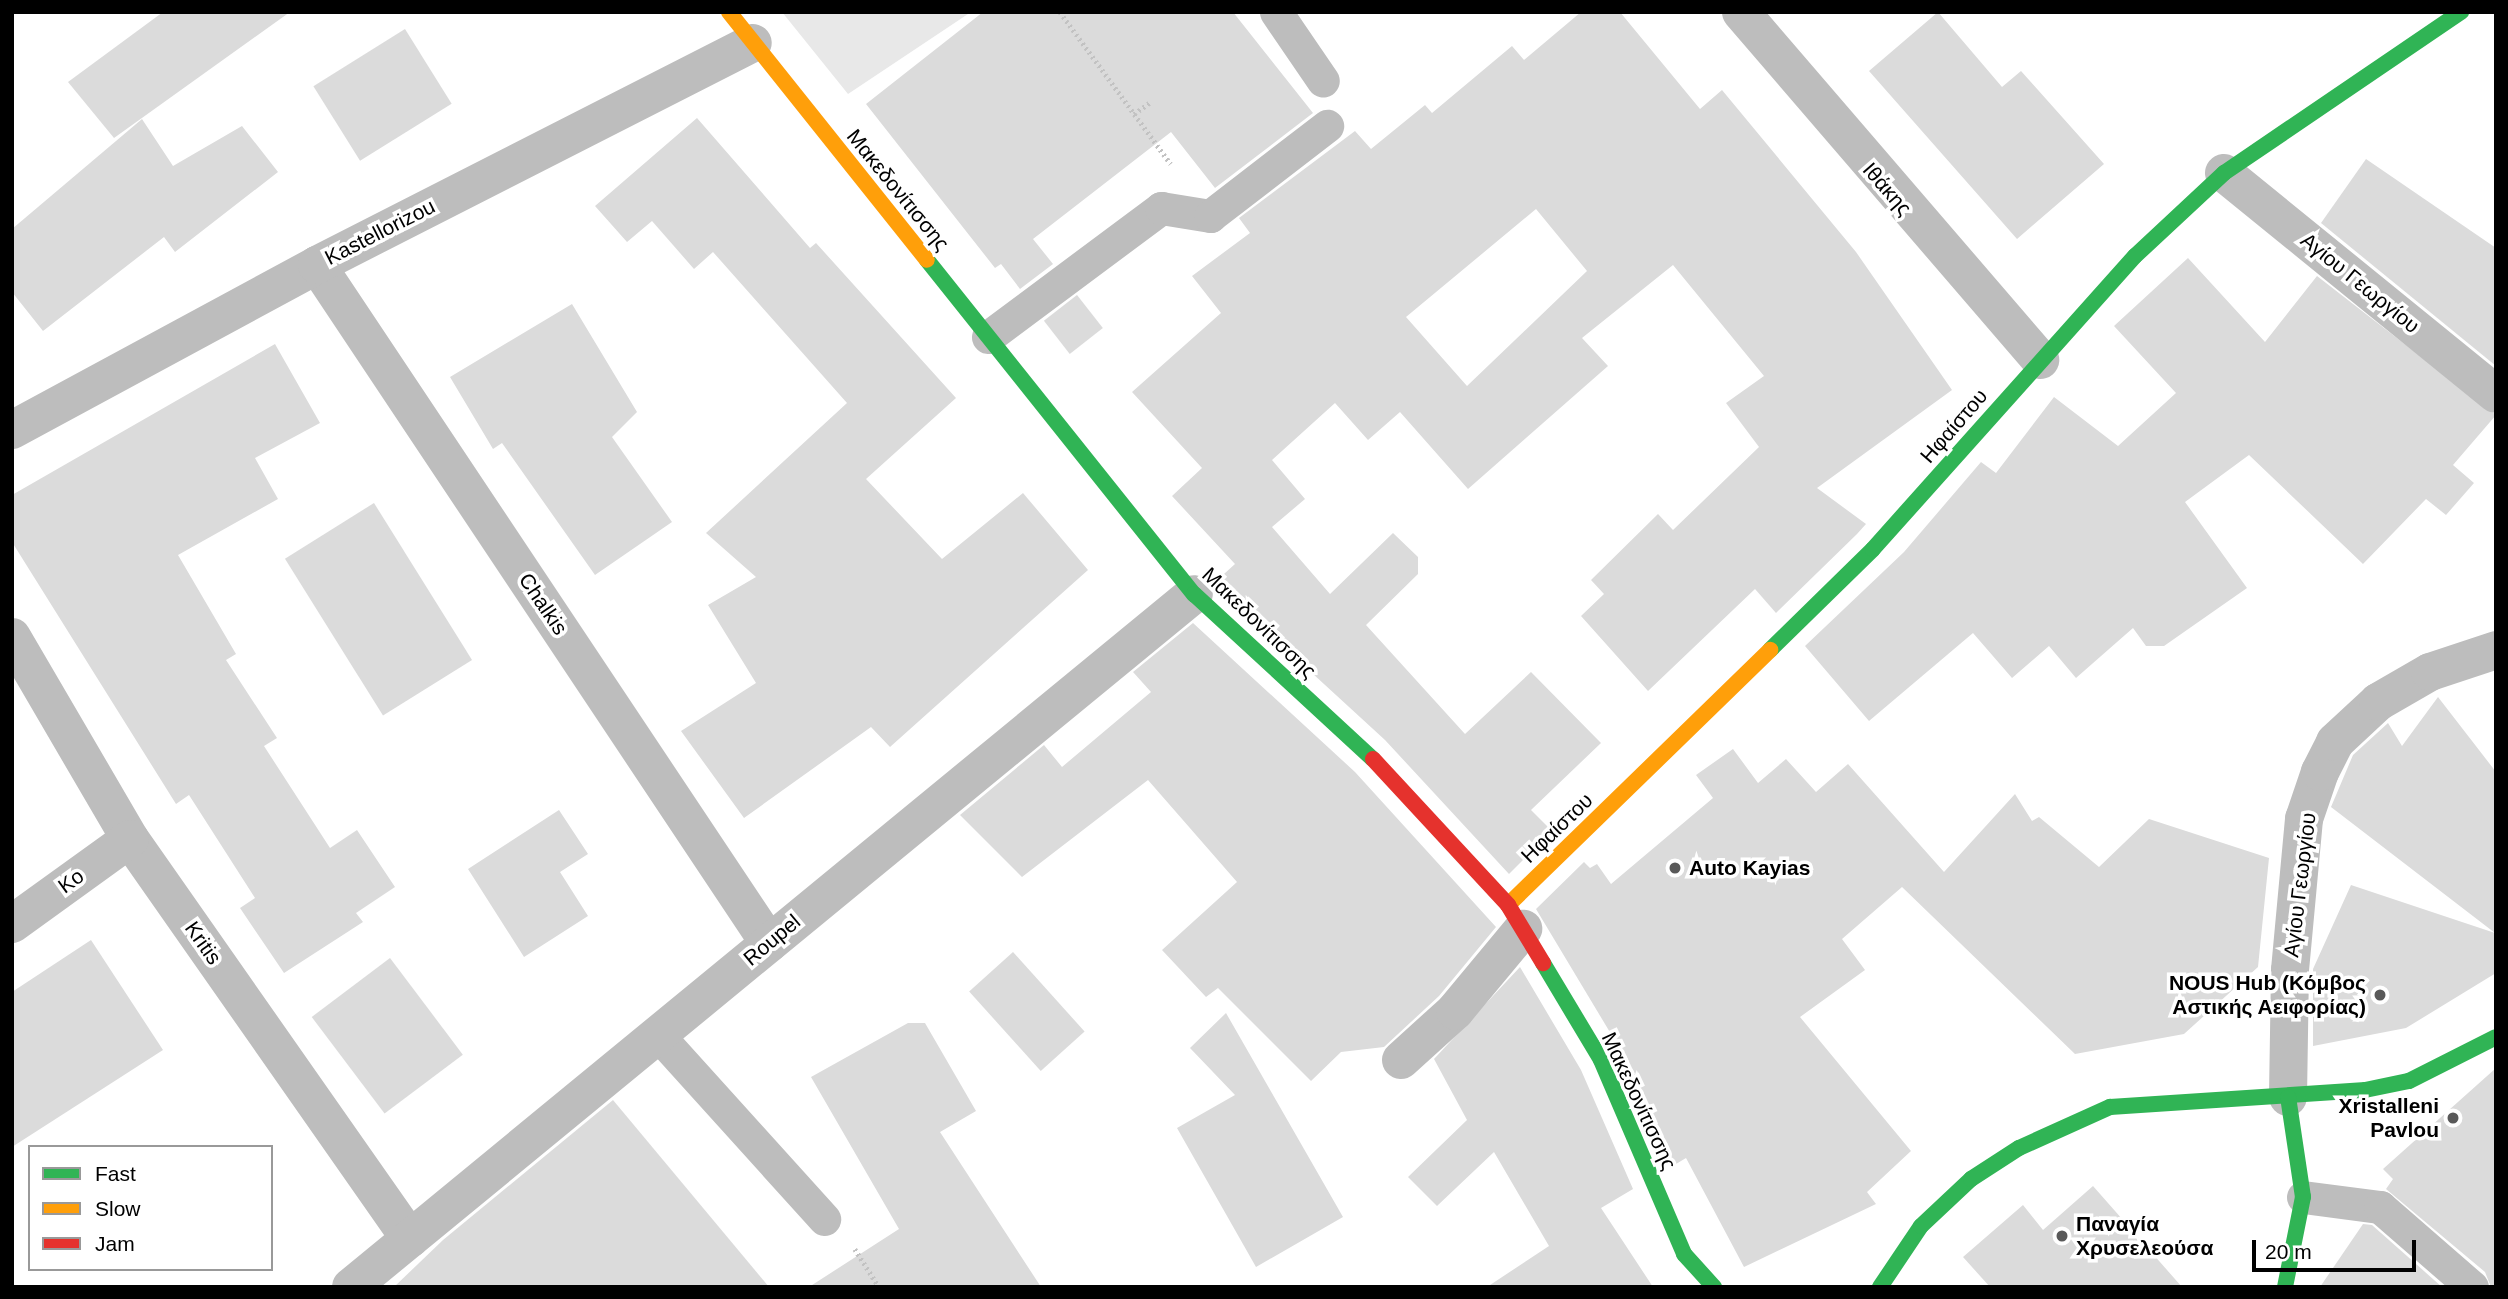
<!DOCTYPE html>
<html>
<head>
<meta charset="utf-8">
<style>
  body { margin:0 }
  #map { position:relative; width:2508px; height:1299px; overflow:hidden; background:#fff; font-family:Arial,sans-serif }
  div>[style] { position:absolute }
  .green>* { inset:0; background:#e8e8e8 }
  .building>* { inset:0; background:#dbdbdb; transform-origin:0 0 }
  .path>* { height:4.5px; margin-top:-2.25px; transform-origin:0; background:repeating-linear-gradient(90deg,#c2c2c2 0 2px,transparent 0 5.5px) }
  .lane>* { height:33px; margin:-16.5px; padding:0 16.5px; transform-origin:16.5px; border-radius:16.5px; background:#bdbdbd }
  .street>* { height:38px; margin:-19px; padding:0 19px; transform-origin:19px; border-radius:19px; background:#bdbdbd }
  .fast>* { height:16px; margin:-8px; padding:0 8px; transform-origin:8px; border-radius:8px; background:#30b455 }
  .slow>* { height:16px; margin:-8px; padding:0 8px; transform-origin:8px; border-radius:8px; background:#ff9f0a }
  .jam>* { height:16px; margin:-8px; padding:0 8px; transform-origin:8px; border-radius:8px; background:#e5322d }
  .dots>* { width:19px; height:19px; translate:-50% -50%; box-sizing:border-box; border:4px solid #fff; border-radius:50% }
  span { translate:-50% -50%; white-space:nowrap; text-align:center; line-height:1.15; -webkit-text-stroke:7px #fff; paint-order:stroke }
  .street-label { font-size:21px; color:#000 }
  .poi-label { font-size:21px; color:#000; font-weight:700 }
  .left { translate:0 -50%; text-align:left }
  .right { translate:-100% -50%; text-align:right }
  .frame { position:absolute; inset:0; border:14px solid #000; pointer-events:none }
  .legend { position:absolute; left:28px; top:1145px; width:245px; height:126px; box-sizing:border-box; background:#fff; border:2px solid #999; margin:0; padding:9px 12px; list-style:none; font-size:21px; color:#000 }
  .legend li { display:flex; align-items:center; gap:14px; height:35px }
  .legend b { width:35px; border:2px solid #999 }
  .scale { position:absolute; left:2252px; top:1240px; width:164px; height:32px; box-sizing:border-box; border:4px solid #000; border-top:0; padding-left:9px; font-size:21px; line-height:24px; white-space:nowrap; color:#000; -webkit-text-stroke:5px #fff; paint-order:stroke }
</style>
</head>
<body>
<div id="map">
  <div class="green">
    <div style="clip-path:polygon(782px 12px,971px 12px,848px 94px)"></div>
  </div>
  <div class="building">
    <div style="clip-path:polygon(163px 12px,290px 12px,114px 138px,68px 82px)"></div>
    <div style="clip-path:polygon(983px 12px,1233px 12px,1313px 113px,1215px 188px,1171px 132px,1033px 239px,1053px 264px,1020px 289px,1001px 264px,995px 268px,866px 104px)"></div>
    <div style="clip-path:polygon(evenodd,1581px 12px,1620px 12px,1700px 109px,1722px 90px,1856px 252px,1952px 390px,1817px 488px,1866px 524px,1857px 534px,1776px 613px,1755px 589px,1648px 691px,1581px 616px,1604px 594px,1591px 580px,1658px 514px,1673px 530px,1759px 447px,1726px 403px,1764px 376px,1673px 265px,1582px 338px,1608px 366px,1468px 489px,1400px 412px,1368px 440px,1335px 403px,1272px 460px,1305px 499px,1272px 527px,1330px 594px,1393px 533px,1418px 557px,1418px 574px,1366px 625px,1465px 734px,1531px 672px,1601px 743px,1531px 810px,1552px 831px,1509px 874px,1385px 740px,1214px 583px,1235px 564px,1172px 496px,1202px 468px,1132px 392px,1221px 313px,1192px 276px,1250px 233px,1239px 218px,1355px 131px,1371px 149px,1425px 105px,1432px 113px,1512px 46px,1524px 60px,1581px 12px,1536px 209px,1587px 271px,1467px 386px,1406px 317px,1536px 209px)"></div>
    <div style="clip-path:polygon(1938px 12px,2002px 87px,2021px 71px,2104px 164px,2017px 239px,1869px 71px)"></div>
    <div style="left:405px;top:29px;width:88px;height:108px;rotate:58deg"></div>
    <div style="clip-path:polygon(697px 118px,810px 248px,816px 243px,956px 398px,866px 479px,942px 559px,1023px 493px,1088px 570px,890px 747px,871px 727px,744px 818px,681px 731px,756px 683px,708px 605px,756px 577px,706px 533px,847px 403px,713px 252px,694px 269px,652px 221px,627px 242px,595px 206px)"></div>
    <div style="clip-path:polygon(142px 119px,173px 166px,242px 126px,278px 172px,175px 252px,164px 237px,43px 331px,12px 292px,12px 229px)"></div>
    <div style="clip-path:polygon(2366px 159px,2496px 248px,2496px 366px,2321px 223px)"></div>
    <div style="clip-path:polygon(2188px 258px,2265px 342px,2317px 276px,2496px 415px,2453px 465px,2474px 483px,2446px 515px,2426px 499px,2363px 564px,2249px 455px,2185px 502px,2247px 588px,2164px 646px,2146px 646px,2133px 628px,2076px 678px,2049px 646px,2012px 678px,1973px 633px,1869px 721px,1805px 646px,1904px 552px,1981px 462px,1996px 473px,2054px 397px,2118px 446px,2176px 393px,2114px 326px)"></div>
    <div style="left:1077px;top:295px;width:42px;height:42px;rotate:52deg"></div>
    <div style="clip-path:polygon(572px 304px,637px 412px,612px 437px,672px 522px,595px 575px,502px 443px,493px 449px,450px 377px)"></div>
    <div style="clip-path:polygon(275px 344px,320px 423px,255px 458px,278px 499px,178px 555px,236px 654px,226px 660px,277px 738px,264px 746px,330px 848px,357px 830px,395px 887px,356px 913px,363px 922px,284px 973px,240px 908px,255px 898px,189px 795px,176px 804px,12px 542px,12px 495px)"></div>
    <div style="left:374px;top:503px;width:185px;height:105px;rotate:58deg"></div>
    <div style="clip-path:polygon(1193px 623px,1355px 772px,1496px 927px,1439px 996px,1384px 1047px,1341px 1052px,1311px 1081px,1218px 988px,1206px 997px,1162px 950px,1237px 882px,1148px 780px,1022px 877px,960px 815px,1044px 745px,1062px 767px,1151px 692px,1133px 672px)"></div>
    <div style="clip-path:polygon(2438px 697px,2496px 772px,2496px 973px,2406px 1028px,2313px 1046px,2313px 969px,2351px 885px,2495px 933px,2331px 807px,2353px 755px,2388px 723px,2402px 746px)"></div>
    <div style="clip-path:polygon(1733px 749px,1758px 783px,1786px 759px,1816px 792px,1848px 764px,1944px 872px,2015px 794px,2032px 821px,2039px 817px,2099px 867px,2149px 819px,2269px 858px,2258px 967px,2184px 1034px,2075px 1054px,1902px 887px,1842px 939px,1865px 970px,1800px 1017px,1911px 1151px,1867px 1192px,1876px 1204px,1744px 1267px,1686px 1158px,1671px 1167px,1620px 1049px,1536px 909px,1584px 862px,1590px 868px,1597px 864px,1611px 884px,1713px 798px,1696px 775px)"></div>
    <div style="clip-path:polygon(559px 810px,588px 854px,560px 872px,588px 916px,524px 957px,468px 869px)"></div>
    <div style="clip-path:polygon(91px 940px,163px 1050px,12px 1147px,12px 992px)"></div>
    <div style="left:1013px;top:952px;width:107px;height:59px;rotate:48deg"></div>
    <div style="left:390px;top:958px;width:121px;height:98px;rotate:53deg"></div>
    <div style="clip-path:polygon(1520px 967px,1581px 1070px,1633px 1189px,1601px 1208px,1653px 1287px,1487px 1287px,1549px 1246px,1494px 1152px,1437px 1206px,1408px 1177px,1467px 1120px,1434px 1059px)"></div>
    <div style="clip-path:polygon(1226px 1013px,1343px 1217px,1256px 1267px,1177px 1128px,1235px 1095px,1190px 1048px)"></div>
    <div style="clip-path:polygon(908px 1023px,925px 1023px,976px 1111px,940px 1132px,1041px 1287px,809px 1287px,899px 1229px,811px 1077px)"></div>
    <div style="clip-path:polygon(2496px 1068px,2496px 1287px,2491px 1287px,2485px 1272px,2386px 1189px,2393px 1179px,2383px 1169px)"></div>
    <div style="clip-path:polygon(613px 1100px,769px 1287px,394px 1287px,443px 1240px)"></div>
    <div style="clip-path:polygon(2093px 1186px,2182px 1287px,1990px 1287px,1963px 1257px,2023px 1205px,2043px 1230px)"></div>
    <div style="clip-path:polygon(2363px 1224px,2372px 1225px,2442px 1287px,2320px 1287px)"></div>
  </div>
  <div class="path">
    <div style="left:1060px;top:12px;width:188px;rotate:53.9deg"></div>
    <div style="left:1134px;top:114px;width:19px;rotate:-36deg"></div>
    <div style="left:855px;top:1249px;width:45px;rotate:57.7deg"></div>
  </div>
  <div class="lane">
    <div style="left:1276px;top:12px;width:83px;rotate:55.7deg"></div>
    <div style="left:988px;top:337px;width:216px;rotate:-36.7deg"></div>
    <div style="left:1161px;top:208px;width:50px;rotate:9.3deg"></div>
    <div style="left:1210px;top:216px;width:148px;rotate:-37.6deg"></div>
    <div style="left:658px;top:1035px;width:248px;rotate:47.9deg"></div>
    <div style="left:2303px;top:1197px;width:78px;rotate:7.4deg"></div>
    <div style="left:2380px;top:1207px;width:122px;rotate:41deg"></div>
  </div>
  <div class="street">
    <div style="left:1741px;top:12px;width:459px;rotate:49.3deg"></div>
    <div style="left:2224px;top:173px;width:350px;rotate:39.1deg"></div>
    <div style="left:317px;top:265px;width:815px;rotate:56.31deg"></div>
    <div style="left:12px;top:430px;width:347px;rotate:-28.4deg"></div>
    <div style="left:317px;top:265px;width:489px;rotate:-27deg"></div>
    <div style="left:12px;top:637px;width:234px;rotate:59.7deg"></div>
    <div style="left:130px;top:839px;width:488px;rotate:55deg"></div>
    <div style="left:12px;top:924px;width:145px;rotate:-35.8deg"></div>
    <div style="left:1401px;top:1060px;width:73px;rotate:-42.2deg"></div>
    <div style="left:1455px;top:1011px;width:107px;rotate:-50.3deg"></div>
    <div style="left:2288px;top:1097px;width:127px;rotate:-89.1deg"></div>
    <div style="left:2290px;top:970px;width:152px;rotate:-84.7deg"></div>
    <div style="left:2304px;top:819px;width:50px;rotate:-71.2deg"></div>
    <div style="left:2320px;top:772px;width:34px;rotate:-63deg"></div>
    <div style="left:2335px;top:742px;width:59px;rotate:-42.9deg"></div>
    <div style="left:2378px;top:702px;width:60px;rotate:-30deg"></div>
    <div style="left:2430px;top:672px;width:70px;rotate:-18.4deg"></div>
    <div style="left:351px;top:1287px;width:1091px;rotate:-39.42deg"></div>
  </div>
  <div class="fast">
    <div style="left:927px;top:260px;width:428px;rotate:51.4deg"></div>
    <div style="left:1194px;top:594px;width:243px;rotate:42.7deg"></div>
    <div style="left:1770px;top:650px;width:144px;rotate:-44.4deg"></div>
    <div style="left:1873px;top:549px;width:393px;rotate:-48.2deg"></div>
    <div style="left:2135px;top:256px;width:122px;rotate:-43deg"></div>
    <div style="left:2224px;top:173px;width:287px;rotate:-34.2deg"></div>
    <div style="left:1543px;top:963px;width:113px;rotate:59.1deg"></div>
    <div style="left:1601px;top:1060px;width:211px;rotate:66.8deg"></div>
    <div style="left:1684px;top:1254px;width:45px;rotate:47.7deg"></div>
    <div style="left:1880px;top:1287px;width:73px;rotate:-56.1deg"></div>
    <div style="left:1921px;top:1226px;width:69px;rotate:-43.2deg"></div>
    <div style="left:1971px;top:1179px;width:57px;rotate:-32.9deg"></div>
    <div style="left:2019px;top:1148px;width:100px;rotate:-24.3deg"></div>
    <div style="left:2110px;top:1107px;width:256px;rotate:-3.8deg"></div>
    <div style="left:2365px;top:1090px;width:45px;rotate:-11.6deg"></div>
    <div style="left:2409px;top:1081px;width:97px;rotate:-26.8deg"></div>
    <div style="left:2285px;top:1287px;width:92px;rotate:-78.7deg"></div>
    <div style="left:2303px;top:1197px;width:101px;rotate:-98.5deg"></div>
  </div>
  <div class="slow">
    <div style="left:729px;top:12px;width:317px;rotate:51.4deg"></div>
    <div style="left:1508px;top:905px;width:366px;rotate:-44.2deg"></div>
  </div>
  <div class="jam">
    <div style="left:1373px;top:759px;width:199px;rotate:47.2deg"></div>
    <div style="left:1508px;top:905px;width:68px;rotate:58.9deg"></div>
  </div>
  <div class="dots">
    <div style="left:1675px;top:868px;background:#595959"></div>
    <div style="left:2380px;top:995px;background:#595959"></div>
    <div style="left:2453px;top:1118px;background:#595959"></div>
    <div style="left:2062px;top:1236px;background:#595959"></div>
  </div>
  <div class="street-label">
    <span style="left:1887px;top:189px;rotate:49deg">Ιθάκης</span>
    <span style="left:898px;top:190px;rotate:51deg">Μακεδονίτισσης</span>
    <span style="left:380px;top:232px;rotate:-27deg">Kastellorizou</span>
    <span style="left:2360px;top:283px;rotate:39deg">Αγίου Γεωργίου</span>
    <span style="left:1954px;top:426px;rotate:-49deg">Ηφαίστου</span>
    <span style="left:543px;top:604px;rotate:56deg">Chalkis</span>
    <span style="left:1259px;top:623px;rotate:44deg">Μακεδονίτισσης</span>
    <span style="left:1557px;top:828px;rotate:-44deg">Ηφαίστου</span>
    <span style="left:71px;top:881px;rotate:-36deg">Ko</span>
    <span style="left:2300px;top:885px;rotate:-83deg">Αγίου Γεωργίου</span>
    <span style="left:772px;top:940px;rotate:-40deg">Roupel</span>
    <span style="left:203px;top:943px;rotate:55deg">Kritis</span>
    <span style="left:1639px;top:1101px;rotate:65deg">Μακεδονίτισσης</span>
  </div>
  <div class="poi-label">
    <span class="left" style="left:1689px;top:868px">Auto Kayias</span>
    <span class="right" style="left:2366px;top:995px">NOUS Hub (Κόμβος<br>Αστικής Αειφορίας)</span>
    <span class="right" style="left:2439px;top:1118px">Xristalleni<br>Pavlou</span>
    <span class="left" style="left:2076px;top:1236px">Παναγία<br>Χρυσελεούσα</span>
  </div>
  <div class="frame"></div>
  <ul class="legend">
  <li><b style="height:9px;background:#30b455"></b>Fast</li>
  <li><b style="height:9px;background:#ff9f0a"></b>Slow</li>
  <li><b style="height:9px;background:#e5322d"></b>Jam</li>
  </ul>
  <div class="scale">20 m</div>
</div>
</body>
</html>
